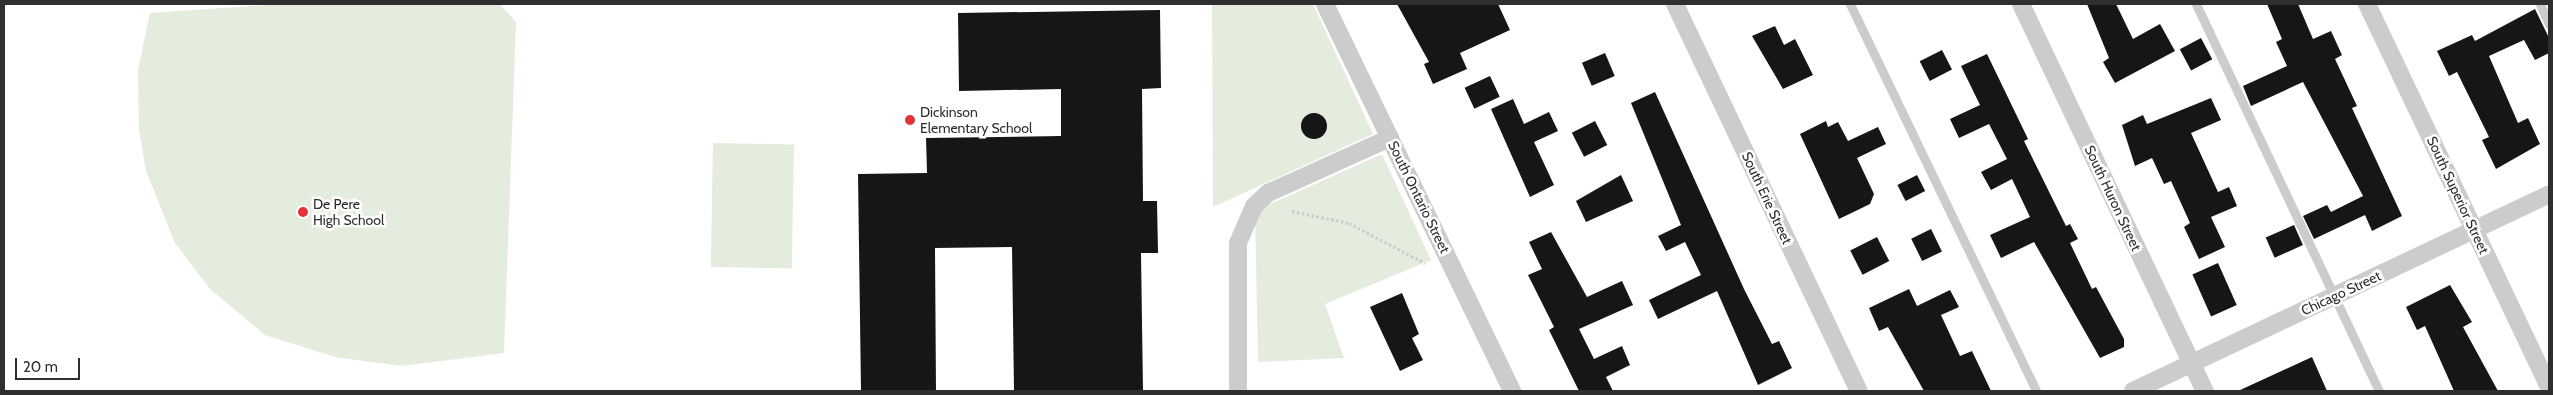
<!DOCTYPE html>
<html>
<head>
<meta charset="utf-8">
<style>
  body { margin:0 }
  #map { position:relative; width:2553px; height:395px; overflow:hidden; background:#fff; font-family:Cabin,sans-serif }
  div>[style] { position:absolute }
  .green>* { inset:0; background:#e4ecdd; transform-origin:0 0 }
  .building>* { inset:0; background:#161616; transform-origin:0 0 }
  .round { border-radius:50% }
  .path>* { height:3px; margin-top:-1.5px; transform-origin:0; background:repeating-linear-gradient(90deg,#ccc 0 2.5px,transparent 0 5px) }
  .lane>* { height:9px; margin:-4.5px; padding:0 4.5px; transform-origin:4.5px; border-radius:4.5px; background:#ccc }
  .street>* { height:18px; margin:-9px; padding:0 9px; transform-origin:9px; border-radius:9px; background:#ccc }
  .dots>* { width:14px; height:14px; translate:-50% -50%; box-sizing:border-box; border:2px solid #fff; border-radius:50% }
  span { translate:-50% -50%; white-space:nowrap; text-align:center; line-height:1.15; -webkit-text-stroke:5px #fff; paint-order:stroke }
  .poi-label { font-size:14px; color:#2f2f2f }
  .left { translate:0 -50%; text-align:left }
  .street-label { font-size:14px; color:#2f2f2f }
  .frame { position:absolute; inset:0; border:5px solid #2f2f2f; pointer-events:none }
  .scale { position:absolute; left:15px; top:358px; width:65px; height:22px; box-sizing:border-box; border:2px solid #2f2f2f; border-top:0; padding-left:6px; font-size:15px; line-height:18px; white-space:nowrap; color:#2f2f2f; -webkit-text-stroke:4px #fff; paint-order:stroke }
</style>
</head>
<body>
<div id="map">
  <div class="green">
    <div style="clip-path:polygon(283px 4px,500px 4px,516px 22px,504px 353px,401px 366px,335px 357px,265px 335px,210px 289px,175px 243px,146px 171px,139px 129px,138px 70px,150px 13px)"></div>
    <div style="clip-path:polygon(1212px 4px,1313px 4px,1373px 134px,1213px 207px)"></div>
    <div style="left:713px;top:143px;width:81px;height:124px;rotate:1deg"></div>
    <div style="clip-path:polygon(1382px 154px,1431px 260px,1325px 304px,1344px 358px,1258px 362px,1255px 211px)"></div>
  </div>
  <div class="building">
    <div style="clip-path:polygon(1397px 4px,1498px 4px,1510px 30px,1460px 53px,1467px 69px,1433px 84px,1424px 64px,1429px 62px)"></div>
    <div style="clip-path:polygon(2087px 4px,2116px 4px,2133px 39px,2160px 24px,2175px 51px,2115px 83px,2103px 62px,2109px 58px)"></div>
    <div style="clip-path:polygon(2267px 4px,2298px 4px,2313px 39px,2331px 31px,2342px 55px,2335px 59px,2357px 106px,2352px 108px,2402px 216px,2372px 231px,2365px 215px,2314px 239px,2303px 216px,2327px 205px,2331px 212px,2363px 196px,2303px 82px,2251px 106px,2243px 86px,2287px 66px,2276px 42px,2282px 39px)"></div>
    <div style="clip-path:polygon(2535px 9px,2549px 38px,2549px 53px,2535px 60px,2524px 40px,2489px 56px,2518px 123px,2528px 118px,2540px 144px,2496px 169px,2482px 140px,2489px 137px,2457px 72px,2449px 76px,2437px 51px,2472px 35px,2475px 41px)"></div>
    <div style="clip-path:polygon(1160px 10px,1161px 88px,1142px 89px,1143px 201px,1157px 201px,1158px 253px,1141px 253px,1143px 391px,1014px 391px,1012px 247px,935px 248px,936px 391px,861px 391px,858px 174px,927px 173px,926px 138px,1061px 136px,1061px 89px,959px 91px,958px 13px)"></div>
    <div style="clip-path:polygon(1775px 26px,1784px 45px,1795px 39px,1813px 75px,1783px 89px,1752px 36px)"></div>
    <div style="left:2201px;top:38px;width:24px;height:24px;rotate:62deg"></div>
    <div style="left:1942px;top:50px;width:22px;height:25px;rotate:63deg"></div>
    <div style="left:1605px;top:53px;width:25px;height:25px;rotate:67deg"></div>
    <div style="clip-path:polygon(1987px 54px,2028px 139px,2024px 141px,2066px 226px,2070px 224px,2078px 239px,2070px 243px,2092px 289px,2096px 287px,2124px 339px,2124px 347px,2100px 358px,2034px 242px,2001px 258px,1990px 235px,2030px 217px,2012px 179px,1991px 190px,1981px 172px,2007px 159px,1989px 124px,1959px 138px,1950px 119px,1980px 105px,1961px 66px)"></div>
    <div style="left:1490px;top:76px;width:23px;height:28px;rotate:65deg"></div>
    <div style="clip-path:polygon(1655px 92px,1744px 289px,1772px 344px,1779px 341px,1792px 368px,1758px 385px,1717px 291px,1658px 319px,1649px 300px,1701px 275px,1685px 242px,1666px 251px,1658px 236px,1681px 225px,1631px 103px)"></div>
    <div style="clip-path:polygon(2211px 98px,2221px 120px,2191px 133px,2218px 192px,2229px 187px,2237px 206px,2211px 217px,2225px 247px,2199px 259px,2184px 227px,2190px 223px,2171px 181px,2164px 184px,2152px 158px,2135px 166px,2122px 125px,2143px 115px,2147px 124px)"></div>
    <div style="clip-path:polygon(1513px 99px,1524px 124px,1549px 112px,1558px 131px,1534px 142px,1554px 185px,1530px 197px,1491px 109px)"></div>
    <div class="round" style="left:1301px;top:113px;width:26px;height:26px"></div>
    <div style="left:1595px;top:121px;width:27px;height:26px;rotate:63deg"></div>
    <div style="clip-path:polygon(1826px 121px,1828px 127px,1838px 122px,1848px 141px,1878px 127px,1886px 144px,1857px 158px,1874px 194px,1870px 204px,1839px 219px,1800px 134px)"></div>
    <div style="clip-path:polygon(1621px 175px,1633px 201px,1586px 222px,1576px 201px)"></div>
    <div style="left:1917px;top:175px;width:18px;height:22px;rotate:63deg"></div>
    <div style="left:2294px;top:225px;width:22px;height:31px;rotate:66deg"></div>
    <div style="left:1931px;top:229px;width:25px;height:22px;rotate:64deg"></div>
    <div style="clip-path:polygon(1551px 232px,1587px 297px,1622px 281px,1633px 305px,1579px 329px,1594px 359px,1622px 346px,1630px 365px,1606px 377px,1613px 391px,1579px 391px,1549px 330px,1554px 327px,1528px 275px,1542px 269px,1529px 242px)"></div>
    <div style="left:1877px;top:237px;width:27px;height:30px;rotate:63deg"></div>
    <div style="left:2218px;top:263px;width:46px;height:28px;rotate:66deg"></div>
    <div style="clip-path:polygon(2450px 285px,2472px 322px,2463px 327px,2498px 391px,2454px 391px,2425px 326px,2417px 330px,2406px 307px)"></div>
    <div style="clip-path:polygon(1909px 289px,1917px 306px,1950px 290px,1959px 307px,1941px 315px,1960px 356px,1972px 351px,1991px 391px,1924px 391px,1888px 327px,1879px 331px,1869px 308px)"></div>
    <div style="clip-path:polygon(1402px 293px,1419px 334px,1412px 338px,1423px 360px,1400px 371px,1370px 307px)"></div>
    <div style="clip-path:polygon(2312px 357px,2327px 391px,2238px 391px)"></div>
  </div>
  <div class="path">
    <div style="left:1292px;top:211px;width:58px;rotate:11.9deg"></div>
    <div style="left:1349px;top:223px;width:86px;rotate:27.8deg"></div>
  </div>
  <div class="lane">
    <div style="left:1850px;top:4px;width:429px;rotate:64.3deg"></div>
    <div style="left:2196px;top:4px;width:428px;rotate:64.7deg"></div>
    <div style="left:2540px;top:4px;width:22px;rotate:66deg"></div>
  </div>
  <div class="street">
    <div style="left:1325px;top:4px;width:430px;rotate:64.2deg"></div>
    <div style="left:1675px;top:4px;width:429px;rotate:64.6deg"></div>
    <div style="left:2021px;top:4px;width:429px;rotate:64.6deg"></div>
    <div style="left:2367px;top:4px;width:424px;rotate:64.6deg"></div>
    <div style="left:1238px;top:391px;width:148px;rotate:-90deg"></div>
    <div style="left:1238px;top:243px;width:40px;rotate:-66.6deg"></div>
    <div style="left:1254px;top:206px;width:19px;rotate:-43deg"></div>
    <div style="left:1268px;top:193px;width:134px;rotate:-24.3deg"></div>
    <div style="left:2133px;top:391px;width:460px;rotate:-25.3deg"></div>
  </div>
  <div class="dots">
    <div style="left:910px;top:120px;background:#e43338"></div>
    <div style="left:303px;top:212px;background:#e43338"></div>
  </div>
  <div class="poi-label">
    <span class="left" style="left:920px;top:120px">Dickinson<br>Elementary School</span>
    <span class="left" style="left:313px;top:212px">De Pere<br>High School</span>
  </div>
  <div class="street-label">
    <span style="left:2458px;top:195px;rotate:65deg">South Superior Street</span>
    <span style="left:1419px;top:197px;rotate:64deg">South Ontario Street</span>
    <span style="left:1767px;top:198px;rotate:65deg">South Erie Street</span>
    <span style="left:2113px;top:198px;rotate:65deg">South Huron Street</span>
    <span style="left:2341px;top:293px;rotate:-25deg">Chicago Street</span>
  </div>
  <div class="frame"></div>
  <div class="scale">20 m</div>
</div>
</body>
</html>
